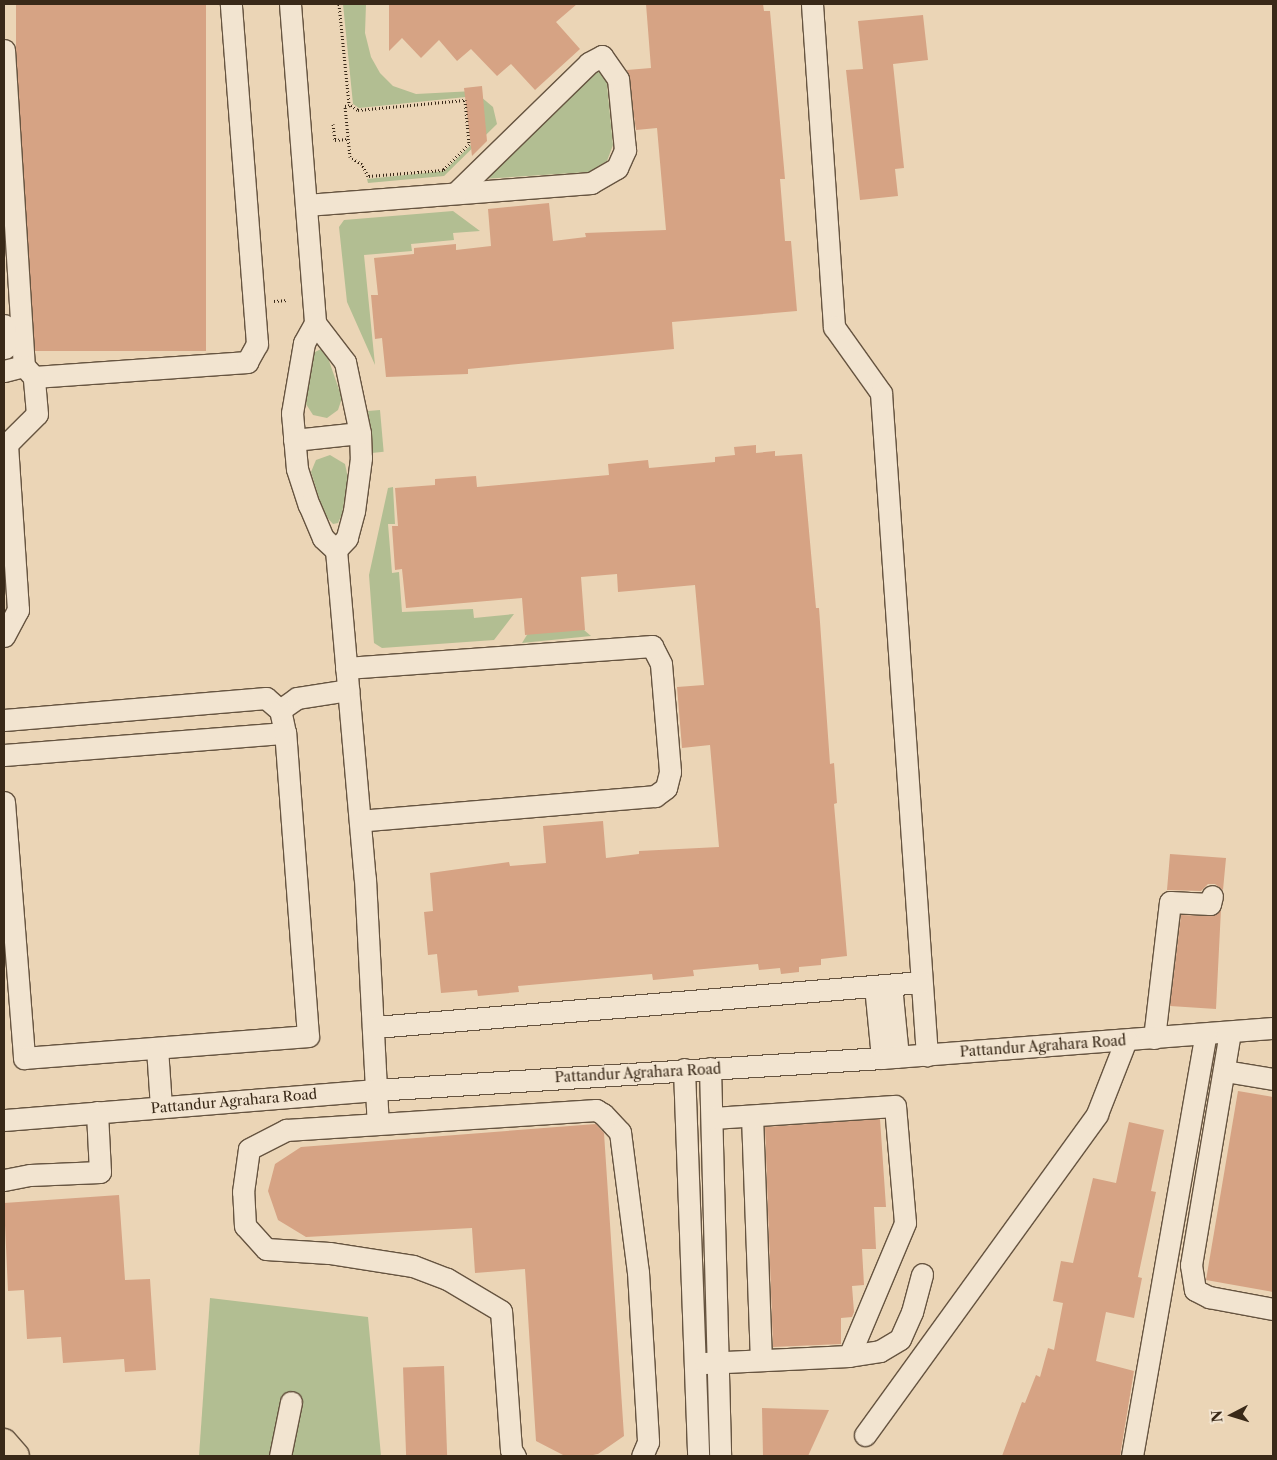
<!DOCTYPE html>
<html>
<head>
<meta charset="utf-8">
<style>
  body { margin:0 }
  #map { position:relative; width:1277px; height:1460px; overflow:hidden; background:#ebd5b6; font-family:"Libre Caslon Text",serif }
  div>[style] { position:absolute }
  .green>* { inset:0; background:#b2be92; transform-origin:0 0 }
  .building>* { inset:0; background:#d6a384; transform-origin:0 0 }
  .path>* { height:3px; margin-top:-1.5px; transform-origin:0; background:repeating-linear-gradient(90deg,#392918 0 1px,transparent 0 3.5px) }
  .roads { filter:drop-shadow(1px 0 #665440) drop-shadow(-1px 0 #665440) drop-shadow(0 1px #665440) drop-shadow(0 -1px #665440) }
  .minor>* { height:21px; margin:-10.5px; padding:0 10.5px; transform-origin:10.5px; border-radius:10.5px; background:#f2e4d0 }
  .major>* { height:26px; margin:-13px; padding:0 13px; transform-origin:13px; border-radius:13px; background:#ebd5b6 }
  span { translate:-50% -50%; white-space:nowrap; text-align:center; line-height:1.15; -webkit-text-stroke:4px #f2e4d0; paint-order:stroke }
  .street-label { font-size:14px; color:#392918 }
  .frame { position:absolute; inset:0; border:5px solid #392918; pointer-events:none }
  .north { position:absolute; left:1207px; top:1390px; width:50px; height:50px; -webkit-text-stroke:4px #f2e4d0; paint-order:stroke; rotate:265deg; font-size:14px; font-weight:700; line-height:20px; text-align:center; color:#392918 }
  .north::after { content:''; display:block; margin:auto; width:18px; height:22px; background:#392918; clip-path:polygon(50% 0,100% 100%,50% 72%,0 100%) }
</style>
</head>
<body>
<div id="map">
  <div class="green">
    <div style="clip-path:polygon(343px 4px,366px 4px,365px 33px,371px 57px,380px 73px,393px 86px,416px 94px,474px 91px,493px 107px,497px 124px,444px 176px,368px 183px,367px 179px,444px 171px,471px 145px,466px 97px,359px 108px,353px 104px)"></div>
    <div style="clip-path:polygon(601px 71px,606px 75px,613px 145px,607px 161px,589px 172px,482px 179px,592px 73px)"></div>
    <div style="clip-path:polygon(453px 211px,480px 231px,453px 233px,454px 240px,411px 244px,412px 251px,364px 255px,375px 365px,347px 302px,339px 227px,344px 220px)"></div>
    <div style="clip-path:polygon(321px 349px,328px 358px,342px 398px,338px 410px,327px 418px,313px 415px,306px 404px,311px 361px,315px 352px)"></div>
    <div style="left:380px;top:410px;width:42px;height:12px;rotate:85deg"></div>
    <div style="clip-path:polygon(330px 455px,345px 464px,348px 478px,342px 514px,338px 523px,333px 524px,324px 514px,311px 472px,316px 460px)"></div>
    <div style="clip-path:polygon(393px 487px,395px 524px,388px 524px,392px 573px,399px 572px,402px 612px,473px 609px,474px 618px,514px 614px,494px 640px,382px 648px,374px 643px,369px 575px,388px 488px)"></div>
    <div style="clip-path:polygon(577px 624px,591px 636px,522px 643px,530px 630px)"></div>
    <div style="clip-path:polygon(210px 1298px,368px 1317px,381px 1456px,199px 1456px)"></div>
  </div>
  <div class="building">
    <div style="left:16px;top:4px;width:190px;height:347px"></div>
    <div style="clip-path:polygon(389px 4px,577px 4px,556px 22px,580px 49px,535px 90px,511px 64px,497px 76px,471px 49px,457px 61px,439px 40px,421px 58px,402px 38px,389px 51px)"></div>
    <div style="clip-path:polygon(646px 4px,763px 4px,764px 11px,770px 11px,785px 179px,780px 179px,785px 241px,791px 241px,797px 311px,672px 322px,674px 349px,468px 369px,468px 374px,386px 377px,382px 338px,375px 339px,371px 295px,378px 295px,374px 258px,414px 254px,414px 248px,456px 244px,456px 250px,491px 246px,488px 209px,549px 203px,553px 241px,586px 237px,585px 233px,666px 230px,657px 128px,636px 130px,627px 70px,651px 68px)"></div>
    <div style="clip-path:polygon(923px 15px,928px 60px,893px 64px,904px 168px,895px 169px,898px 196px,860px 200px,846px 70px,863px 69px,858px 21px)"></div>
    <div style="clip-path:polygon(482px 86px,487px 141px,472px 156px,464px 88px)"></div>
    <div style="clip-path:polygon(756px 445px,756px 453px,775px 451px,775px 456px,802px 454px,816px 608px,819px 608px,830px 764px,834px 763px,837px 803px,834px 804px,847px 956px,821px 959px,821px 965px,799px 967px,799px 972px,781px 974px,780px 968px,759px 970px,758px 964px,693px 970px,694px 976px,653px 980px,652px 974px,518px 986px,519px 992px,478px 996px,477px 990px,441px 993px,437px 954px,428px 955px,424px 912px,433px 911px,430px 873px,509px 862px,510px 866px,546px 863px,543px 826px,603px 821px,606px 858px,639px 854px,639px 851px,719px 847px,710px 745px,682px 748px,677px 687px,704px 685px,695px 585px,618px 592px,617px 574px,581px 577px,585px 630px,525px 635px,522px 598px,406px 608px,402px 569px,395px 570px,392px 526px,398px 526px,395px 488px,435px 485px,435px 479px,476px 476px,477px 487px,609px 475px,608px 464px,648px 460px,649px 468px,715px 462px,715px 457px,735px 455px,734px 447px)"></div>
    <div style="clip-path:polygon(1170px 854px,1226px 858px,1223px 890px,1215px 884px,1208px 884px,1201px 891px,1167px 890px)"></div>
    <div style="clip-path:polygon(1221px 909px,1216px 1009px,1170px 1006px,1181px 915px,1210px 916px)"></div>
    <div style="clip-path:polygon(1238px 1091px,1273px 1097px,1273px 1292px,1206px 1280px)"></div>
    <div style="clip-path:polygon(880px 1119px,886px 1207px,874px 1207px,876px 1249px,862px 1249px,864px 1285px,852px 1286px,854px 1312px,852px 1317px,841px 1318px,841px 1344px,773px 1347px,765px 1127px)"></div>
    <div style="clip-path:polygon(1129px 1122px,1164px 1130px,1151px 1191px,1156px 1192px,1138px 1277px,1142px 1278px,1134px 1318px,1106px 1312px,1096px 1361px,1134px 1371px,1120px 1456px,1002px 1456px,1022px 1402px,1025px 1403px,1036px 1375px,1040px 1377px,1048px 1348px,1054px 1350px,1063px 1303px,1053px 1301px,1061px 1261px,1073px 1263px,1093px 1178px,1116px 1183px)"></div>
    <div style="clip-path:polygon(596px 1124px,604px 1133px,624px 1436px,598px 1454px,588px 1456px,565px 1456px,536px 1441px,525px 1269px,475px 1273px,472px 1228px,306px 1237px,278px 1220px,268px 1191px,275px 1164px,301px 1147px)"></div>
    <div style="clip-path:polygon(119px 1195px,125px 1280px,150px 1279px,156px 1370px,125px 1372px,124px 1359px,63px 1363px,61px 1337px,27px 1339px,24px 1290px,8px 1291px,4px 1203px)"></div>
    <div style="left:444px;top:1366px;width:90px;height:41px;rotate:88deg"></div>
    <div style="clip-path:polygon(762px 1408px,829px 1410px,808px 1456px,763px 1456px)"></div>
  </div>
  <div class="path">
    <div style="left:339px;top:4px;width:101px;rotate:84.3deg"></div>
    <div style="left:465px;top:100px;width:44px;rotate:84.8deg"></div>
    <div style="left:469px;top:144px;width:37px;rotate:135deg"></div>
    <div style="left:443px;top:170px;width:75px;rotate:175.4deg"></div>
    <div style="left:368px;top:176px;width:13px;rotate:-117deg"></div>
    <div style="left:362px;top:164px;width:14px;rotate:-150deg"></div>
    <div style="left:350px;top:157px;width:51px;rotate:-95.6deg"></div>
    <div style="left:345px;top:106px;width:6px;rotate:-9deg"></div>
    <div style="left:351px;top:105px;width:9px;rotate:36deg"></div>
    <div style="left:358px;top:110px;width:107px;rotate:-5.3deg"></div>
    <div style="left:333px;top:124px;width:16px;rotate:83deg"></div>
    <div style="left:335px;top:140px;width:13px;rotate:-4deg"></div>
    <div style="left:274px;top:301px;width:14px;rotate:-4deg"></div>
  </div>
  <div class="roads">
    <div class="minor">
      <div style="left:290px;top:4px;width:320px;rotate:85.5deg"></div>
      <div style="left:315px;top:323px;width:23px;rotate:119deg"></div>
      <div style="left:304px;top:343px;width:71px;rotate:99.7deg"></div>
      <div style="left:292px;top:413px;width:56px;rotate:84.9deg"></div>
      <div style="left:297px;top:469px;width:38px;rotate:72deg"></div>
      <div style="left:309px;top:505px;width:36px;rotate:67deg"></div>
      <div style="left:323px;top:538px;width:18px;rotate:43deg"></div>
      <div style="left:336px;top:550px;width:330px;rotate:85deg"></div>
      <div style="left:365px;top:879px;width:245px;rotate:87deg"></div>
      <div style="left:812px;top:4px;width:324px;rotate:86.1deg"></div>
      <div style="left:834px;top:327px;width:81px;rotate:54.5deg"></div>
      <div style="left:881px;top:393px;width:664px;rotate:86.03deg"></div>
      <div style="left:4px;top:50px;width:317px;rotate:86.4deg"></div>
      <div style="left:24px;top:366px;width:15px;rotate:48deg"></div>
      <div style="left:34px;top:377px;width:214px;rotate:-4deg"></div>
      <div style="left:247px;top:362px;width:21px;rotate:-61deg"></div>
      <div style="left:257px;top:344px;width:341px;rotate:-94.4deg"></div>
      <div style="left:306px;top:205px;width:286px;rotate:-4.4deg"></div>
      <div style="left:591px;top:183px;width:30px;rotate:-30deg"></div>
      <div style="left:617px;top:168px;width:20px;rotate:-66deg"></div>
      <div style="left:625px;top:150px;width:71px;rotate:-95.6deg"></div>
      <div style="left:618px;top:79px;width:28px;rotate:-125deg"></div>
      <div style="left:602px;top:56px;width:15px;rotate:152deg"></div>
      <div style="left:589px;top:63px;width:183px;rotate:135.7deg"></div>
      <div style="left:315px;top:323px;width:49px;rotate:52.4deg"></div>
      <div style="left:345px;top:362px;width:73px;rotate:78.1deg"></div>
      <div style="left:360px;top:433px;width:25px;rotate:88deg"></div>
      <div style="left:361px;top:458px;width:53px;rotate:97.5deg"></div>
      <div style="left:354px;top:511px;width:28px;rotate:105deg"></div>
      <div style="left:347px;top:538px;width:16px;rotate:133deg"></div>
      <div style="left:4px;top:325px;width:23px;rotate:88deg"></div>
      <div style="left:4px;top:371px;width:21px;rotate:-14deg"></div>
      <div style="left:294px;top:440px;width:66px;rotate:-6.1deg"></div>
      <div style="left:4px;top:636px;width:30px;rotate:-62deg"></div>
      <div style="left:18px;top:610px;width:166px;rotate:-93.8deg"></div>
      <div style="left:7px;top:444px;width:42px;rotate:-45deg"></div>
      <div style="left:37px;top:414px;width:37px;rotate:-95deg"></div>
      <div style="left:346px;top:668px;width:307px;rotate:-4.1deg"></div>
      <div style="left:652px;top:646px;width:20px;rotate:63deg"></div>
      <div style="left:661px;top:664px;width:108px;rotate:85.2deg"></div>
      <div style="left:670px;top:772px;width:16px;rotate:104deg"></div>
      <div style="left:666px;top:788px;width:14px;rotate:144deg"></div>
      <div style="left:655px;top:796px;width:296px;rotate:175.2deg"></div>
      <div style="left:4px;top:720px;width:263px;rotate:-4.8deg"></div>
      <div style="left:266px;top:698px;width:18px;rotate:41deg"></div>
      <div style="left:4px;top:755px;width:282px;rotate:-4.5deg"></div>
      <div style="left:4px;top:802px;width:257px;rotate:85.5deg"></div>
      <div style="left:24px;top:1058px;width:285px;rotate:-4.4deg"></div>
      <div style="left:308px;top:1036px;width:304px;rotate:-94.3deg"></div>
      <div style="left:285px;top:733px;width:24px;rotate:-102deg"></div>
      <div style="left:280px;top:710px;width:21px;rotate:-35deg"></div>
      <div style="left:297px;top:698px;width:52px;rotate:-8.9deg"></div>
      <div style="left:891px;top:985px;width:72px;rotate:84.4deg"></div>
      <div style="left:875px;top:986px;width:72px;rotate:84.4deg"></div>
      <div style="left:375px;top:1027px;width:548px;rotate:-4.71deg"></div>
      <div style="left:1230px;top:1032px;width:236px;rotate:99.5deg"></div>
      <div style="left:1191px;top:1265px;width:25px;rotate:81deg"></div>
      <div style="left:1195px;top:1290px;width:16px;rotate:27deg"></div>
      <div style="left:1209px;top:1297px;width:65px;rotate:10.6deg"></div>
      <div style="left:1154px;top:1038px;width:137px;rotate:-83.3deg"></div>
      <div style="left:1170px;top:902px;width:40px;rotate:2.9deg"></div>
      <div style="left:1210px;top:904px;width:8px;rotate:-76deg"></div>
      <div style="left:157px;top:1048px;width:59px;rotate:86.1deg"></div>
      <div style="left:710px;top:1068px;width:388px;rotate:88.5deg"></div>
      <div style="left:684px;top:1069px;width:387px;rotate:87.9deg"></div>
      <div style="left:1225px;top:1071px;width:49px;rotate:9.5deg"></div>
      <div style="left:752px;top:1116px;width:244px;rotate:87.9deg"></div>
      <div style="left:712px;top:1118px;width:183px;rotate:-3.8deg"></div>
      <div style="left:895px;top:1106px;width:117px;rotate:85.1deg"></div>
      <div style="left:905px;top:1223px;width:144px;rotate:112.8deg"></div>
      <div style="left:4px;top:1120px;width:372px;rotate:-4.6deg"></div>
      <div style="left:375px;top:1090px;width:508px;rotate:-3.61deg"></div>
      <div style="left:882px;top:1058px;width:392px;rotate:-4.4deg"></div>
      <div style="left:4px;top:1180px;width:26px;rotate:-11deg"></div>
      <div style="left:30px;top:1175px;width:70px;rotate:-2.5deg"></div>
      <div style="left:100px;top:1172px;width:60px;rotate:-92.9deg"></div>
      <div style="left:705px;top:1363px;width:144px;rotate:-2.8deg"></div>
      <div style="left:849px;top:1356px;width:31px;rotate:-9deg"></div>
      <div style="left:880px;top:1351px;width:23px;rotate:-31deg"></div>
      <div style="left:900px;top:1339px;width:30px;rotate:-66deg"></div>
      <div style="left:912px;top:1312px;width:39px;rotate:-75deg"></div>
      <div style="left:865px;top:1435px;width:396px;rotate:-54.1deg"></div>
      <div style="left:1097px;top:1114px;width:79px;rotate:-68.6deg"></div>
      <div style="left:280px;top:1456px;width:55px;rotate:-78.5deg"></div>
      <div style="left:515px;top:1456px;width:7px;rotate:-124deg"></div>
      <div style="left:511px;top:1450px;width:139px;rotate:-94.1deg"></div>
      <div style="left:501px;top:1311px;width:63px;rotate:-149.3deg"></div>
      <div style="left:447px;top:1279px;width:36px;rotate:-159deg"></div>
      <div style="left:413px;top:1266px;width:85px;rotate:-171.2deg"></div>
      <div style="left:329px;top:1253px;width:63px;rotate:-176.4deg"></div>
      <div style="left:266px;top:1249px;width:31px;rotate:-132deg"></div>
      <div style="left:245px;top:1226px;width:34px;rotate:-93deg"></div>
      <div style="left:243px;top:1192px;width:43px;rotate:-82.1deg"></div>
      <div style="left:249px;top:1149px;width:42px;rotate:-27.2deg"></div>
      <div style="left:286px;top:1130px;width:311px;rotate:-3.7deg"></div>
      <div style="left:596px;top:1110px;width:8px;rotate:30deg"></div>
      <div style="left:603px;top:1114px;width:25px;rotate:47deg"></div>
      <div style="left:620px;top:1132px;width:141px;rotate:82.7deg"></div>
      <div style="left:638px;top:1272px;width:170px;rotate:86.6deg"></div>
      <div style="left:648px;top:1442px;width:15px;rotate:113deg"></div>
      <div style="left:1132px;top:1456px;width:428px;rotate:-80.1deg"></div>
    </div>
    <div class="major">
      <div style="left:4px;top:1442px;width:18px;rotate:49deg"></div>
    </div>
  </div>
  <div class="street-label">
    <span style="left:1043px;top:1046px;rotate:-4deg">Pattandur Agrahara Road</span>
    <span style="left:638px;top:1073px;rotate:-3deg">Pattandur Agrahara Road</span>
    <span style="left:234px;top:1101px;rotate:-5deg">Pattandur Agrahara Road</span>
  </div>
  <div class="frame"></div>
  <div class="north">N</div>
</div>
</body>
</html>
